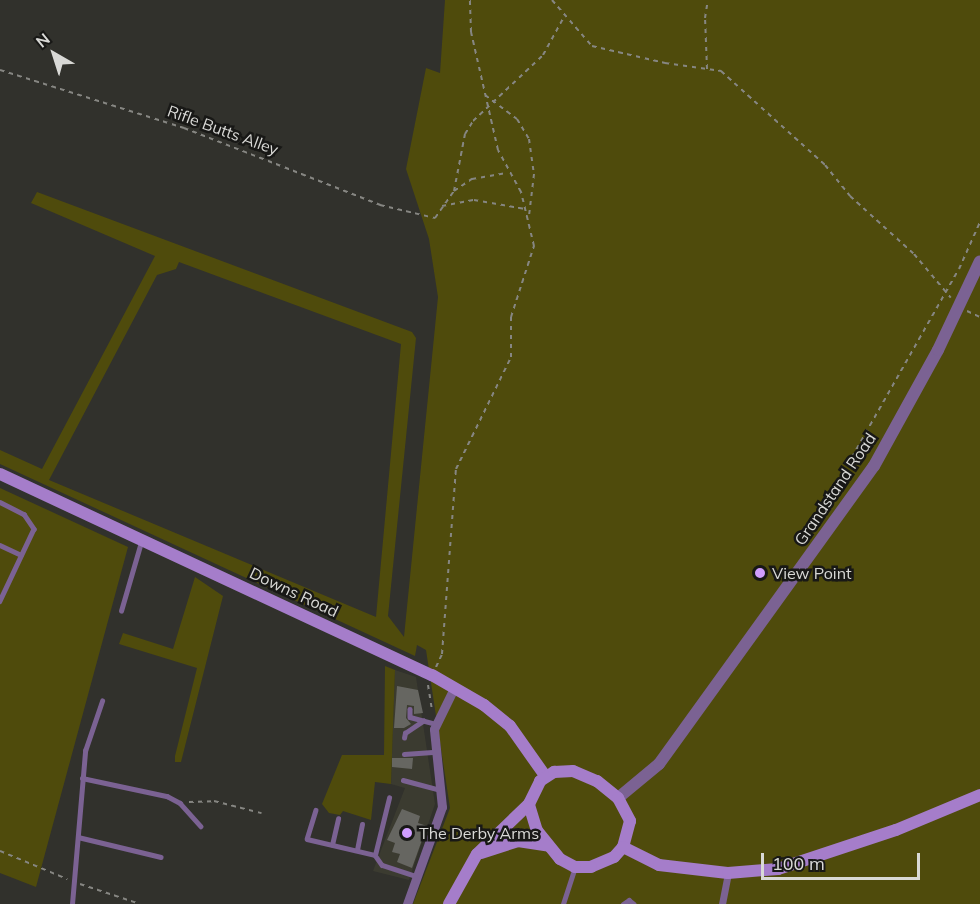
<!DOCTYPE html>
<html>
<head>
<meta charset="utf-8">
<style>
  body { margin:0 }
  #map { position:relative; width:980px; height:904px; overflow:hidden; background:#31312c; font-family:Mulish,sans-serif }
  div>[style] { position:absolute }
  .built>* { inset:0; background:#3b3b30 }
  .green>* { inset:0; background:#4f4b0c }
  .building>* { inset:0; background:#666661 }
  .path>* { height:2px; margin-top:-1px; transform-origin:0; background:repeating-linear-gradient(90deg,#868682 0 4.5px,transparent 0 9px) }
  .service>* { height:4.5px; margin:-2.25px; padding:0 2.25px; transform-origin:2.25px; border-radius:2.25px; background:#7b6293 }
  .pedestrian>* { height:7px; margin:-3.5px; padding:0 3.5px; transform-origin:3.5px; border-radius:3.5px; background:#7b6293 }
  .minor>* { height:9px; margin:-4.5px; padding:0 4.5px; transform-origin:4.5px; border-radius:4.5px; background:#7b6293 }
  .tertiary>* { height:12px; margin:-6px; padding:0 6px; transform-origin:6px; border-radius:6px; background:#7b6293 }
  .secondary>* { height:12px; margin:-6px; padding:0 6px; transform-origin:6px; border-radius:6px; background:#a57dca }
  .dots>* { width:16px; height:16px; translate:-50% -50%; box-sizing:border-box; border:3px solid #181816; border-radius:50% }
  span { translate:-50% -50%; white-space:nowrap; text-align:center; line-height:1.15; -webkit-text-stroke:5px #181816; paint-order:stroke }
  .street-label { font-size:16px; color:#d9d9d6 }
  .poi-label { font-size:16px; color:#d9d9d6 }
  .left { translate:0 -50%; text-align:left }
  .north { position:absolute; left:24px; top:24px; width:60px; height:60px; -webkit-text-stroke:4px #181816; paint-order:stroke; rotate:321deg; font-size:16px; font-weight:700; line-height:24px; text-align:center; color:#d9d9d6 }
  .north::after { content:''; display:block; margin:auto; width:21px; height:27px; background:#d9d9d6; clip-path:polygon(50% 0,100% 100%,50% 72%,0 100%) }
  .scale { position:absolute; left:761px; top:853px; width:159px; height:27px; box-sizing:border-box; border:3px solid #d9d9d6; border-top:0; padding-left:8px; font-size:18px; line-height:21px; white-space:nowrap; color:#d9d9d6; -webkit-text-stroke:4px #181816; paint-order:stroke }
</style>
</head>
<body>
<div id="map">
  <div class="built">
    <div style="clip-path:polygon(395px 670px,416px 677px,435px 804px,409px 880px,373px 871px,405px 788px,391px 784px)"></div>
  </div>
  <div class="green">
    <div style="clip-path:polygon(evenodd,445px 0,980px 0,980px 904px,413px 904px,450px 808px,426px 650px,417px 645px,415px 656px,0 464px,0 450px,42px 469px,155px 256px,31px 203px,37px 192px,412px 332px,416px 338px,388px 616px,404px 637px,438px 297px,429px 239px,406px 169px,426px 68px,440px 73px,445px 0,179px 262px,401px 344px,376px 617px,49px 480px,157px 275px,176px 269px,179px 262px)"></div>
    <div style="clip-path:polygon(0 488px,128px 547px,36px 887px,0 873px)"></div>
    <div style="clip-path:polygon(195px 577px,223px 596px,181px 762px,175px 762px,175px 756px,197px 668px,119px 644px,123px 633px,173px 649px)"></div>
    <div style="clip-path:polygon(385px 666px,395px 670px,391px 784px,375px 782px,371px 820px,343px 811px,340px 815px,329px 813px,322px 804px,342px 755px,384px 755px)"></div>
  </div>
  <div class="building">
    <div style="clip-path:polygon(397px 686px,418px 690px,423px 713px,414px 714px,414px 706px,407px 705px,406px 718px,411px 724px,404px 728px,394px 728px)"></div>
    <div style="clip-path:polygon(392px 758px,413px 758px,412px 769px,392px 767px)"></div>
    <div style="clip-path:polygon(402px 809px,420px 816px,418px 823px,427px 826px,412px 868px,397px 862px,400px 854px,392px 852px,395px 843px,387px 840px)"></div>
  </div>
  <div class="path">
    <div style="left:552px;top:0;width:61px;rotate:49deg"></div>
    <div style="left:592px;top:46px;width:75px;rotate:13.1deg"></div>
    <div style="left:665px;top:63px;width:57px;rotate:8.1deg"></div>
    <div style="left:721px;top:71px;width:140px;rotate:42.1deg"></div>
    <div style="left:825px;top:165px;width:40px;rotate:51deg"></div>
    <div style="left:850px;top:196px;width:86px;rotate:42.2deg"></div>
    <div style="left:914px;top:254px;width:57px;rotate:49.9deg"></div>
    <div style="left:707px;top:69px;width:51px;rotate:-92.2deg"></div>
    <div style="left:705px;top:18px;width:18px;rotate:-81deg"></div>
    <div style="left:0;top:70px;width:193px;rotate:17.5deg"></div>
    <div style="left:184px;top:128px;width:211px;rotate:21.4deg"></div>
    <div style="left:380px;top:205px;width:57px;rotate:13.3deg"></div>
    <div style="left:435px;top:218px;width:33px;rotate:-55deg"></div>
    <div style="left:454px;top:191px;width:22px;rotate:-34deg"></div>
    <div style="left:472px;top:179px;width:35px;rotate:-10deg"></div>
    <div style="left:485px;top:95px;width:40px;rotate:37deg"></div>
    <div style="left:517px;top:119px;width:23px;rotate:59deg"></div>
    <div style="left:529px;top:139px;width:35px;rotate:82deg"></div>
    <div style="left:534px;top:174px;width:42px;rotate:96.8deg"></div>
    <div style="left:454px;top:191px;width:58px;rotate:-79.1deg"></div>
    <div style="left:465px;top:134px;width:15px;rotate:-58deg"></div>
    <div style="left:473px;top:121px;width:96px;rotate:-43.3deg"></div>
    <div style="left:543px;top:55px;width:43px;rotate:-61.1deg"></div>
    <div style="left:442px;top:206px;width:33px;rotate:-11deg"></div>
    <div style="left:474px;top:200px;width:52px;rotate:10deg"></div>
    <div style="left:967px;top:311px;width:14px;rotate:25deg"></div>
    <div style="left:852px;top:457px;width:216px;rotate:-60.4deg"></div>
    <div style="left:959px;top:269px;width:51px;rotate:-65.9deg"></div>
    <div style="left:436px;top:667px;width:14px;rotate:-65deg"></div>
    <div style="left:442px;top:654px;width:186px;rotate:-85.7deg"></div>
    <div style="left:456px;top:469px;width:125px;rotate:-63.8deg"></div>
    <div style="left:511px;top:357px;width:40px;rotate:-90deg"></div>
    <div style="left:511px;top:317px;width:75px;rotate:-72.1deg"></div>
    <div style="left:534px;top:246px;width:56px;rotate:-103.5deg"></div>
    <div style="left:521px;top:192px;width:48px;rotate:-118.7deg"></div>
    <div style="left:498px;top:150px;width:121px;rotate:-102.9deg"></div>
    <div style="left:471px;top:32px;width:32px;rotate:-92deg"></div>
    <div style="left:428px;top:685px;width:24px;rotate:81deg"></div>
    <div style="left:189px;top:802px;width:25px;rotate:-2deg"></div>
    <div style="left:214px;top:801px;width:49px;rotate:14.3deg"></div>
    <div style="left:0;top:851px;width:73px;rotate:22.7deg"></div>
    <div style="left:80px;top:884px;width:63px;rotate:18.4deg"></div>
  </div>
  <div class="service">
    <div style="left:0;top:502px;width:27px;rotate:27deg"></div>
    <div style="left:24px;top:514px;width:18px;rotate:56deg"></div>
    <div style="left:34px;top:529px;width:80px;rotate:115.3deg"></div>
    <div style="left:0;top:545px;width:23px;rotate:25deg"></div>
    <div style="left:121px;top:611px;width:72px;rotate:-73.8deg"></div>
    <div style="left:410px;top:709px;width:8px;rotate:90deg"></div>
    <div style="left:410px;top:717px;width:27px;rotate:15deg"></div>
    <div style="left:404px;top:738px;width:5px;rotate:-79deg"></div>
    <div style="left:405px;top:733px;width:22px;rotate:-34deg"></div>
    <div style="left:404px;top:754px;width:32px;rotate:-4deg"></div>
    <div style="left:82px;top:778px;width:87px;rotate:12deg"></div>
    <div style="left:167px;top:796px;width:15px;rotate:28deg"></div>
    <div style="left:180px;top:803px;width:31px;rotate:48deg"></div>
    <div style="left:403px;top:780px;width:38px;rotate:15deg"></div>
    <div style="left:316px;top:810px;width:30px;rotate:107deg"></div>
    <div style="left:307px;top:839px;width:70px;rotate:13.2deg"></div>
    <div style="left:375px;top:855px;width:12px;rotate:55deg"></div>
    <div style="left:382px;top:865px;width:38px;rotate:18deg"></div>
    <div style="left:78px;top:837px;width:85px;rotate:13.5deg"></div>
    <div style="left:332px;top:845px;width:27px;rotate:-77deg"></div>
    <div style="left:357px;top:850px;width:26px;rotate:-79deg"></div>
    <div style="left:375px;top:855px;width:59px;rotate:-76.2deg"></div>
    <div style="left:72px;top:904px;width:154px;rotate:-85.1deg"></div>
    <div style="left:85px;top:751px;width:53px;rotate:-71.2deg"></div>
    <div style="left:563px;top:904px;width:39px;rotate:-72deg"></div>
    <div style="left:623px;top:904px;width:7px;rotate:-34deg"></div>
    <div style="left:629px;top:900px;width:6px;rotate:39deg"></div>
  </div>
  <div class="pedestrian">
    <div style="left:722px;top:904px;width:32px;rotate:-79deg"></div>
  </div>
  <div class="minor">
    <div style="left:407px;top:904px;width:103px;rotate:-70.2deg"></div>
    <div style="left:442px;top:807px;width:78px;rotate:-95.9deg"></div>
    <div style="left:434px;top:729px;width:46px;rotate:-64deg"></div>
  </div>
  <div class="tertiary">
    <div style="left:618px;top:798px;width:53px;rotate:-39.7deg"></div>
    <div style="left:659px;top:764px;width:367px;rotate:-54.2deg"></div>
    <div style="left:874px;top:466px;width:132px;rotate:-61.1deg"></div>
    <div style="left:938px;top:350px;width:98px;rotate:-64.7deg"></div>
  </div>
  <div class="secondary">
    <div style="left:0;top:474px;width:476px;rotate:25deg"></div>
    <div style="left:432px;top:675px;width:60px;rotate:30deg"></div>
    <div style="left:484px;top:705px;width:33px;rotate:39deg"></div>
    <div style="left:510px;top:726px;width:62px;rotate:54.8deg"></div>
    <div style="left:573px;top:771px;width:26px;rotate:23deg"></div>
    <div style="left:597px;top:781px;width:27px;rotate:39deg"></div>
    <div style="left:618px;top:798px;width:26px;rotate:62deg"></div>
    <div style="left:630px;top:821px;width:27px;rotate:105deg"></div>
    <div style="left:623px;top:847px;width:13px;rotate:132deg"></div>
    <div style="left:614px;top:857px;width:25px;rotate:157deg"></div>
    <div style="left:591px;top:867px;width:16px;rotate:180deg"></div>
    <div style="left:575px;top:867px;width:17px;rotate:-152deg"></div>
    <div style="left:560px;top:859px;width:36px;rotate:-129deg"></div>
    <div style="left:537px;top:831px;width:28px;rotate:-107deg"></div>
    <div style="left:529px;top:804px;width:25px;rotate:-64deg"></div>
    <div style="left:540px;top:781px;width:17px;rotate:-33deg"></div>
    <div style="left:554px;top:772px;width:19px;rotate:-3deg"></div>
    <div style="left:623px;top:847px;width:40px;rotate:26.6deg"></div>
    <div style="left:659px;top:865px;width:69px;rotate:6.6deg"></div>
    <div style="left:728px;top:873px;width:50px;rotate:-4.6deg"></div>
    <div style="left:778px;top:869px;width:124px;rotate:-18.3deg"></div>
    <div style="left:896px;top:830px;width:91px;rotate:-22.6deg"></div>
    <div style="left:481px;top:853px;width:39px;rotate:-18deg"></div>
    <div style="left:518px;top:841px;width:30px;rotate:9deg"></div>
    <div style="left:449px;top:904px;width:57px;rotate:-60.8deg"></div>
    <div style="left:477px;top:854px;width:72px;rotate:-43.9deg"></div>
  </div>
  <div class="dots">
    <div style="left:760px;top:573px;background:#d09dfe"></div>
    <div style="left:407px;top:833px;background:#d09dfe"></div>
  </div>
  <div class="street-label">
    <span style="left:223px;top:130px;rotate:20deg">Rifle Butts Alley</span>
    <span style="left:835px;top:489px;rotate:-56deg">Grandstand Road</span>
    <span style="left:294px;top:592px;rotate:25deg">Downs Road</span>
  </div>
  <div class="poi-label">
    <span class="left" style="left:772px;top:573px">View Point</span>
    <span class="left" style="left:419px;top:833px">The Derby Arms</span>
  </div>
  <div class="north">N</div>
  <div class="scale">100 m</div>
</div>
</body>
</html>
